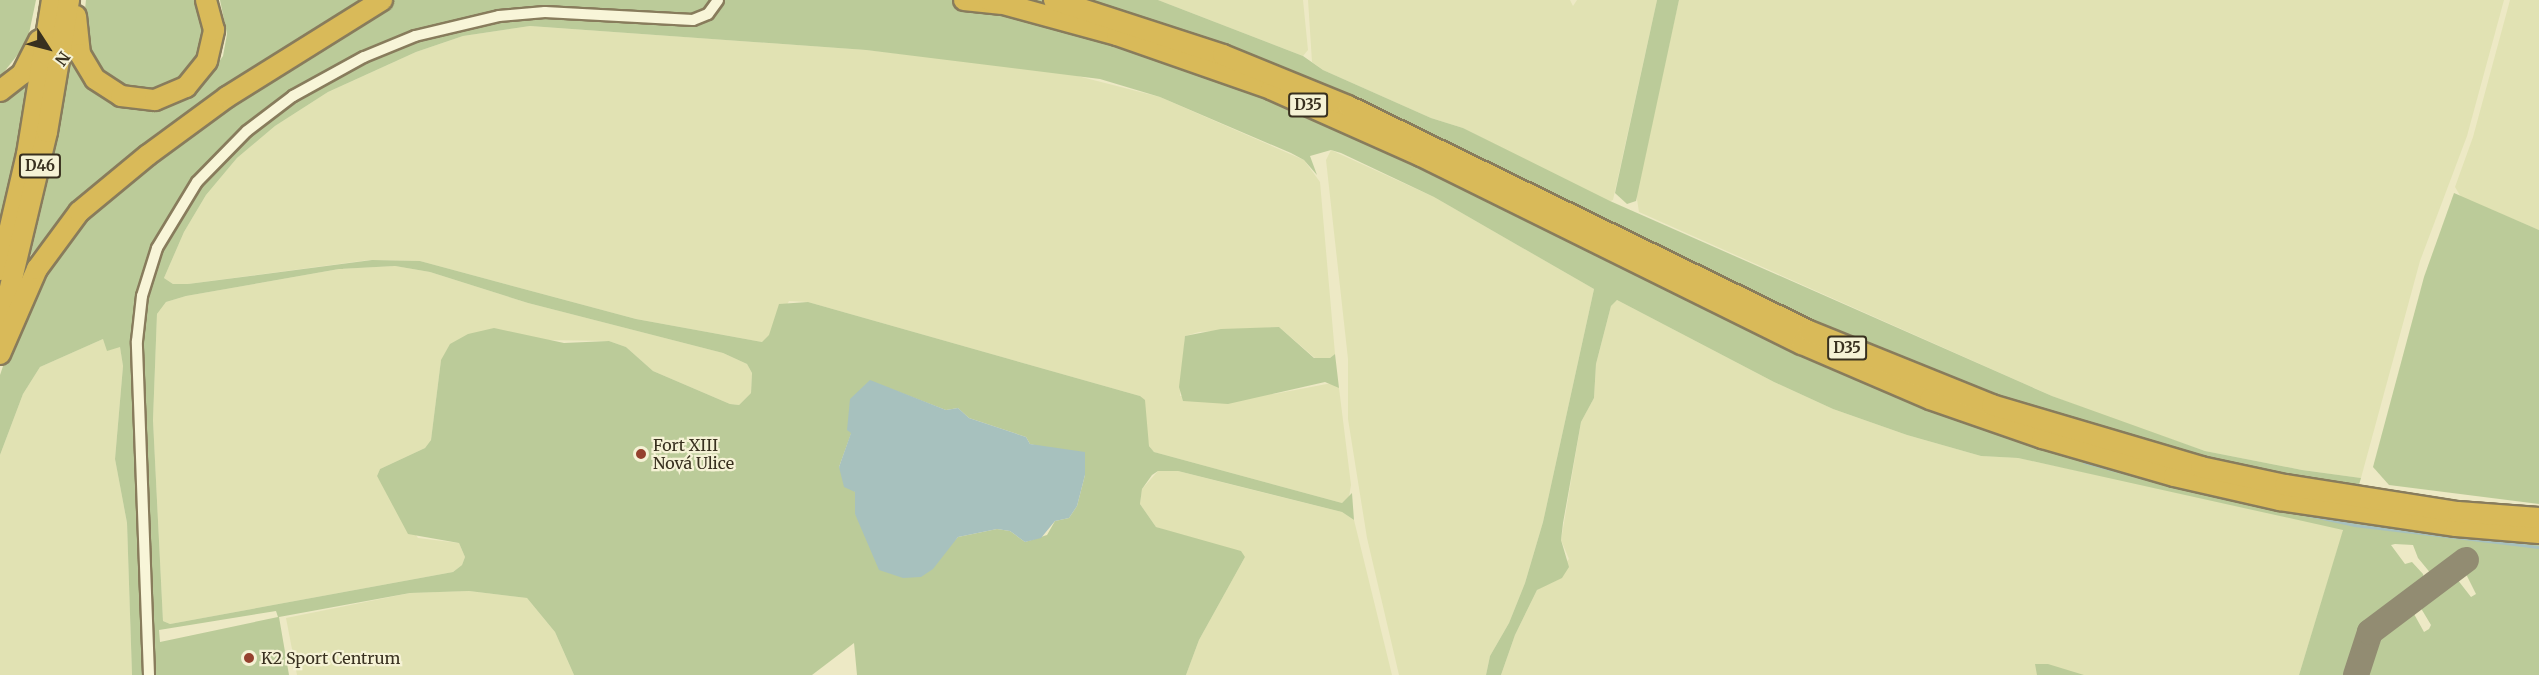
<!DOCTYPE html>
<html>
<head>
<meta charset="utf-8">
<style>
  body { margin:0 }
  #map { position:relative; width:2539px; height:675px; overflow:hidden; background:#ede9c5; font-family:Merriweather,serif }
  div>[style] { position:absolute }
  .farmland>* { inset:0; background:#e1e2b3 }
  .green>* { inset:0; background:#bbcb99 }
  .water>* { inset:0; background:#a7c1be }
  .stream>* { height:3px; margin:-1.5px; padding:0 1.5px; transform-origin:1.5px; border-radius:1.5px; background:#a7c1be }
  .taxiway>* { height:26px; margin:-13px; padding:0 13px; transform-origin:13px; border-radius:13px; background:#928c72 }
  .roads { filter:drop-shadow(2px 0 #887c5c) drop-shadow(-2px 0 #887c5c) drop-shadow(0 2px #887c5c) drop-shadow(0 -2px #887c5c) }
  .minor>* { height:10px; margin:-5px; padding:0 5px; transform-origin:5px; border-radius:5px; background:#f8f5d8 }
  .motorway>* { height:20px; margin:-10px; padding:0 10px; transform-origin:10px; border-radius:10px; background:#d9ba59 }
  .dots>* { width:16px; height:16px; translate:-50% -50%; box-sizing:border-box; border:3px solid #f5f2d5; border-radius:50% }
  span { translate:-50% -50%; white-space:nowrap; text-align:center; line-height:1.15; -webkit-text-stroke:4.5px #f5f2d5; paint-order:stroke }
  .shield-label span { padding:2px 4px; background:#f5f2d5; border:2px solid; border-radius:4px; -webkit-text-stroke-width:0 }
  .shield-label { font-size:15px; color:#38301f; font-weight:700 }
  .poi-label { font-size:16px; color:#38301f }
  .left { translate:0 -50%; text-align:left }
  .north { position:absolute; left:18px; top:18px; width:60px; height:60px; -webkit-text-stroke:4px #f5f2d5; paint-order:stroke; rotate:126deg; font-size:16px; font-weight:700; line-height:24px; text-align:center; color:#38301f }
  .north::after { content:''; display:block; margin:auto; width:21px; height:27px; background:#38301f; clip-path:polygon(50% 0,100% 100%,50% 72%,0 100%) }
</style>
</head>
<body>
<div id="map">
  <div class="farmland">
    <div style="clip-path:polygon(1158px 0,1303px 0,1308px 50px,1303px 56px)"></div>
    <div style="clip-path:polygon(1308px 0,1570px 0,1573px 6px,1577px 0,1657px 0,1613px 200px,1608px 202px,1463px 128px,1431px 118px,1323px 70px,1312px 62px)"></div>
    <div style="clip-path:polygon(1679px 0,2504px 0,2467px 136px,2420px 261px,2361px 478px,2302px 470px,2205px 451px,2118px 421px,2052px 396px,1639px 212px,1636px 193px)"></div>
    <div style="clip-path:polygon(2510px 0,2539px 0,2539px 230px,2461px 197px,2455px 187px,2473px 137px)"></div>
    <div style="clip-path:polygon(530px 26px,866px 50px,1058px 71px,1160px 97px,1304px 160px,1320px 182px,1335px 354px,1330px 358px,1315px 358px,1279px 327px,1199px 332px,1185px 336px,1180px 396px,1274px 394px,1332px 383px,1339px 388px,1351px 485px,1349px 497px,1342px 503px,1154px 452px,1149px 446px,1140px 396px,808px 302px,789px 301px,768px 339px,762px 342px,636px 319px,420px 261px,369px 260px,188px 284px,173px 284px,164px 278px,184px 232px,206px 195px,237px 158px,275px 126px,328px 92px,416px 52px,463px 36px)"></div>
    <div style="clip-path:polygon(1331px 150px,1434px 197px,1594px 289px,1543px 522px,1525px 583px,1509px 623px,1490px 656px,1486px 675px,1399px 675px,1367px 538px,1348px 419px,1348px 359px,1326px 160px)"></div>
    <div style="clip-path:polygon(395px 266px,430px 272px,528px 303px,723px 353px,747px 364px,752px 373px,751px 393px,739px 405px,730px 404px,653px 371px,626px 347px,609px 341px,542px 340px,441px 360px,431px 440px,425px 448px,380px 469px,377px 476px,418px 538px,459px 543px,465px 557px,462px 565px,453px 572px,170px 624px,163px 621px,153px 420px,157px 314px,166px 302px,186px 296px,339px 269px)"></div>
    <div style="clip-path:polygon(1617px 300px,1774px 382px,1833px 409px,1907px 435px,1981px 456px,2018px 458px,2342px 526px,2343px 532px,2299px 675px,1501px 675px,1515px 635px,1537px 590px,1548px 583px,1569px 559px,1561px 540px,1581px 422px,1594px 398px,1596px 364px,1611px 306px)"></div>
    <div style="clip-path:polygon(103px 339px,120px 346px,123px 366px,115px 459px,127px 523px,132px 675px,0 675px,0 455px,23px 394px,40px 367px)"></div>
    <div style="clip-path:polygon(1158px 471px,1178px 471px,1233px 485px,1342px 512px,1354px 520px,1392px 675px,1186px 675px,1199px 640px,1245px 557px,1156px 527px,1140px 504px,1142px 489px)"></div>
    <div style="clip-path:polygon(469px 591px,527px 598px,555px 632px,574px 675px,297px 675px,286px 618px,410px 593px)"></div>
  </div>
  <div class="green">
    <div style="clip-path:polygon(0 0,36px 0,27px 43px,0 77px)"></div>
    <div style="clip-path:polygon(86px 0,195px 0,205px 30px,198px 60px,181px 79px,155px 90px,123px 87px,105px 76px,90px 57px,84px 18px)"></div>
    <div style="clip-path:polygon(220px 0,365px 0,158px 132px,85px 192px,30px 256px,51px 168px,69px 57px,87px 80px,148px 108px,188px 98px,201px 88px,223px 56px,227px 34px)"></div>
    <div style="clip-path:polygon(evenodd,394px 0,1158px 0,1303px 56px,1323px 70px,1431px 118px,1463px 128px,1610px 201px,2052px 396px,2205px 451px,2302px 470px,2361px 478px,2349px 519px,2539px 541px,2539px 675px,2362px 675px,2371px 642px,2400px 617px,2414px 614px,2424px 632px,2429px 629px,2431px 625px,2419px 605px,2422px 597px,2447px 579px,2457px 579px,2471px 597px,2476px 594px,2465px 572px,2474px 555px,2450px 570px,2432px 575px,2418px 558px,2413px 545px,2395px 544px,2391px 545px,2405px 564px,2412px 562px,2423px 574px,2425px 584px,2419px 594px,2415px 593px,2367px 631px,2353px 675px,2299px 675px,2343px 530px,2018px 458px,1981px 456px,1907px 435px,1833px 409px,1774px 382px,1617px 300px,1611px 306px,1596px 364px,1594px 398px,1581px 422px,1563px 523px,1561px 540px,1569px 567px,1562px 578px,1537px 590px,1515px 635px,1501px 675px,1486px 675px,1490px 656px,1509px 623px,1525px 583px,1543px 522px,1594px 289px,1434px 197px,1341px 153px,1331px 150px,1310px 156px,1317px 175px,1304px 160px,1291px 153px,1160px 97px,1100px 79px,866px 50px,530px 26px,463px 36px,416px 52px,328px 92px,275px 126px,237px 158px,206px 195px,184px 232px,164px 278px,173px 284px,188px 284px,372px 260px,420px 261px,636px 319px,762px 342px,769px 335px,779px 304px,808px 302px,1140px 396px,1145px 400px,1149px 446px,1154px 452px,1342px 503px,1352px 493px,1354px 520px,1342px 512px,1178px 471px,1158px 471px,1152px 475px,1142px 489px,1140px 504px,1156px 527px,1241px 551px,1245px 557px,1199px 640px,1186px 675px,857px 675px,854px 643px,812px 675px,574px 675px,555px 632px,527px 598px,469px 591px,410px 593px,279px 617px,289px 675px,132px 675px,127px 523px,115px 459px,123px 366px,120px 347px,107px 351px,103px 339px,40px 367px,23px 394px,0 455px,0 375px,18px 322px,28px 299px,70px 232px,191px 130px,394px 0,395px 266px,430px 272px,528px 303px,723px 353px,747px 364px,752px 373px,751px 393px,739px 405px,730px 404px,653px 371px,626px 347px,609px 341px,564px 343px,494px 328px,468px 334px,450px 344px,441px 360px,431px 440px,425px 448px,380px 469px,377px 476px,408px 534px,459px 543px,465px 557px,462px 565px,453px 572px,170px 624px,163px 621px,153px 420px,157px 314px,166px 302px,186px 296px,339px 269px,395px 266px,394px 0,870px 381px,946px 410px,958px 408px,969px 418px,1026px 437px,1030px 444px,1065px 452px,1083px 466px,1085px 475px,1077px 506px,1069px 518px,1055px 521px,1047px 535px,1025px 542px,1010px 531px,997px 529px,958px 537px,951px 544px,855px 514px,855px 492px,839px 467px,870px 381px,394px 0,276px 611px,278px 617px,160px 642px,159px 630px,276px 611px)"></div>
    <div style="clip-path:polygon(1657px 0,1679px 0,1636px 201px,1627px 204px,1615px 193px)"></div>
    <div style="clip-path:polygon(35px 69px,0 225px,0 98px)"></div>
    <div style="clip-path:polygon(2454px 193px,2539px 230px,2539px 504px,2389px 485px,2373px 467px,2424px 277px)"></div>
    <div style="clip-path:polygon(1279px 327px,1314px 358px,1330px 358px,1335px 354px,1339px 388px,1325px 382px,1228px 404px,1183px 401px,1179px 387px,1185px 336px,1221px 329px)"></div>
    <div style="clip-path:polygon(2035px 664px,2048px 664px,2084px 675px,2037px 675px)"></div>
  </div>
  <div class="water">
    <div style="clip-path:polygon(870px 380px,946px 410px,958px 408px,969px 418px,1026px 437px,1030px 444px,1085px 452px,1085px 475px,1077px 506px,1069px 518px,1055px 521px,1041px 538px,1025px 542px,1010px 531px,997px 529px,958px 537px,933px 569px,921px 577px,903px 578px,879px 570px,855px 514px,855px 492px,844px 487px,839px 467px,851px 433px,847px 430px,850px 399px)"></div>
  </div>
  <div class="stream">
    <div style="left:2084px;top:462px;width:78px;rotate:14.9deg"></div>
    <div style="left:2204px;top:493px;width:153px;rotate:12deg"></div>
    <div style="left:2354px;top:525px;width:186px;rotate:6.8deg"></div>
  </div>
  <div class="taxiway">
    <div style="left:2356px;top:675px;width:45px;rotate:-72deg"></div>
    <div style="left:2370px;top:632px;width:120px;rotate:-36.9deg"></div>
  </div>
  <div class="roads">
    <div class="minor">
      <div style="left:149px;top:675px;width:334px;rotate:-92.1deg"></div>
      <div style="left:137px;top:341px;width:45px;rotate:-83.7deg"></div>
      <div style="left:142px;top:296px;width:50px;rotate:-72.6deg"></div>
      <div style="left:157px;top:248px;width:77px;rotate:-58.8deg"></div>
      <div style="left:197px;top:182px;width:71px;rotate:-45.6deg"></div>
      <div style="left:247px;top:131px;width:58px;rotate:-37.3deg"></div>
      <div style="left:293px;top:96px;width:81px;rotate:-28.8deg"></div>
      <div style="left:364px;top:57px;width:55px;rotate:-22.4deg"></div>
      <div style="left:415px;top:36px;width:86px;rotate:-13.4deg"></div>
      <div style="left:499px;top:16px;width:46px;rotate:-5deg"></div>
      <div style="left:545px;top:12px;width:148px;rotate:3.1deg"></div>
      <div style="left:693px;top:20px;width:16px;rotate:-22deg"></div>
      <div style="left:708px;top:14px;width:17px;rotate:-54deg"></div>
    </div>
    <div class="motorway">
      <div style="left:964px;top:0;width:36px;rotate:6deg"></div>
      <div style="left:989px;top:0;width:133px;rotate:15.3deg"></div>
      <div style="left:1117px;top:35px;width:163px;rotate:19.3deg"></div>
      <div style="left:1271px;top:89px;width:164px;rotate:24.1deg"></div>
      <div style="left:1421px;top:156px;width:425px;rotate:26.3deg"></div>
      <div style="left:1802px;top:344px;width:139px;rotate:23.3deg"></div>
      <div style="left:1930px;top:399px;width:119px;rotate:19.2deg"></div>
      <div style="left:2042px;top:438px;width:137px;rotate:16.1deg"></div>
      <div style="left:2174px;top:476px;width:109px;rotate:12.8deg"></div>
      <div style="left:2280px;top:500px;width:178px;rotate:8.4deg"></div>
      <div style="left:2456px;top:526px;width:83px;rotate:4.8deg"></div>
      <div style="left:1054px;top:0;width:178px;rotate:18deg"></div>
      <div style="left:1223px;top:55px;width:135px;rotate:22.2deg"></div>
      <div style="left:1348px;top:106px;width:513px;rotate:26.02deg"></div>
      <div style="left:1809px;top:331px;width:197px;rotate:22deg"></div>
      <div style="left:1992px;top:405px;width:218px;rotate:16.5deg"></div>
      <div style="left:2201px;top:467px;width:86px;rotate:12.1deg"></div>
      <div style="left:2285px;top:485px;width:175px;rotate:8.9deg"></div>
      <div style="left:2458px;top:512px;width:81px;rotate:4.2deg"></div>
      <div style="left:76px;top:16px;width:38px;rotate:84deg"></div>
      <div style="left:80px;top:54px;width:29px;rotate:59deg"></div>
      <div style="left:95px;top:79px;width:31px;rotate:33deg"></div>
      <div style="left:121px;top:96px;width:34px;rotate:7deg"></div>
      <div style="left:155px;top:100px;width:34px;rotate:-23deg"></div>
      <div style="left:186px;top:87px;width:33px;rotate:-51deg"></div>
      <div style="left:207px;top:61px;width:32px;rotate:-77deg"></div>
      <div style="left:214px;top:30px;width:31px;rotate:-105deg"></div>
      <div style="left:0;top:91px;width:28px;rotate:-38deg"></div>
      <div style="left:22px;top:74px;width:38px;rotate:-63deg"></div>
      <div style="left:0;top:270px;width:119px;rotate:-76.9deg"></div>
      <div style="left:27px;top:154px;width:156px;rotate:-80.8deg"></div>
      <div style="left:2px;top:321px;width:194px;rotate:-76.6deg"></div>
      <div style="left:47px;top:132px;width:134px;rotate:-80.5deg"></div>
      <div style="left:0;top:354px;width:93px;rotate:-66.5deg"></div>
      <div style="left:37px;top:269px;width:71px;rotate:-53.6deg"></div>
      <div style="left:79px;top:212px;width:89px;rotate:-39.6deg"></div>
      <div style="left:148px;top:155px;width:98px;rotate:-36.3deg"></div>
      <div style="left:227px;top:97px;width:183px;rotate:-32deg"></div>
    </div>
  </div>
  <div class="dots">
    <div style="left:641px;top:454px;background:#95412e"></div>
    <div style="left:249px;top:658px;background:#95412e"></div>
  </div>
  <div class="shield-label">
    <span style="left:1308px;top:105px">D35</span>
    <span style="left:40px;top:166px">D46</span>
    <span style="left:1847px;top:348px">D35</span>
  </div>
  <div class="poi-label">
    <span class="left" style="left:653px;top:454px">Fort XIII<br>Nová Ulice</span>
    <span class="left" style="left:261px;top:658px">K2 Sport Centrum</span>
  </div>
  <div class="north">N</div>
</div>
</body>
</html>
